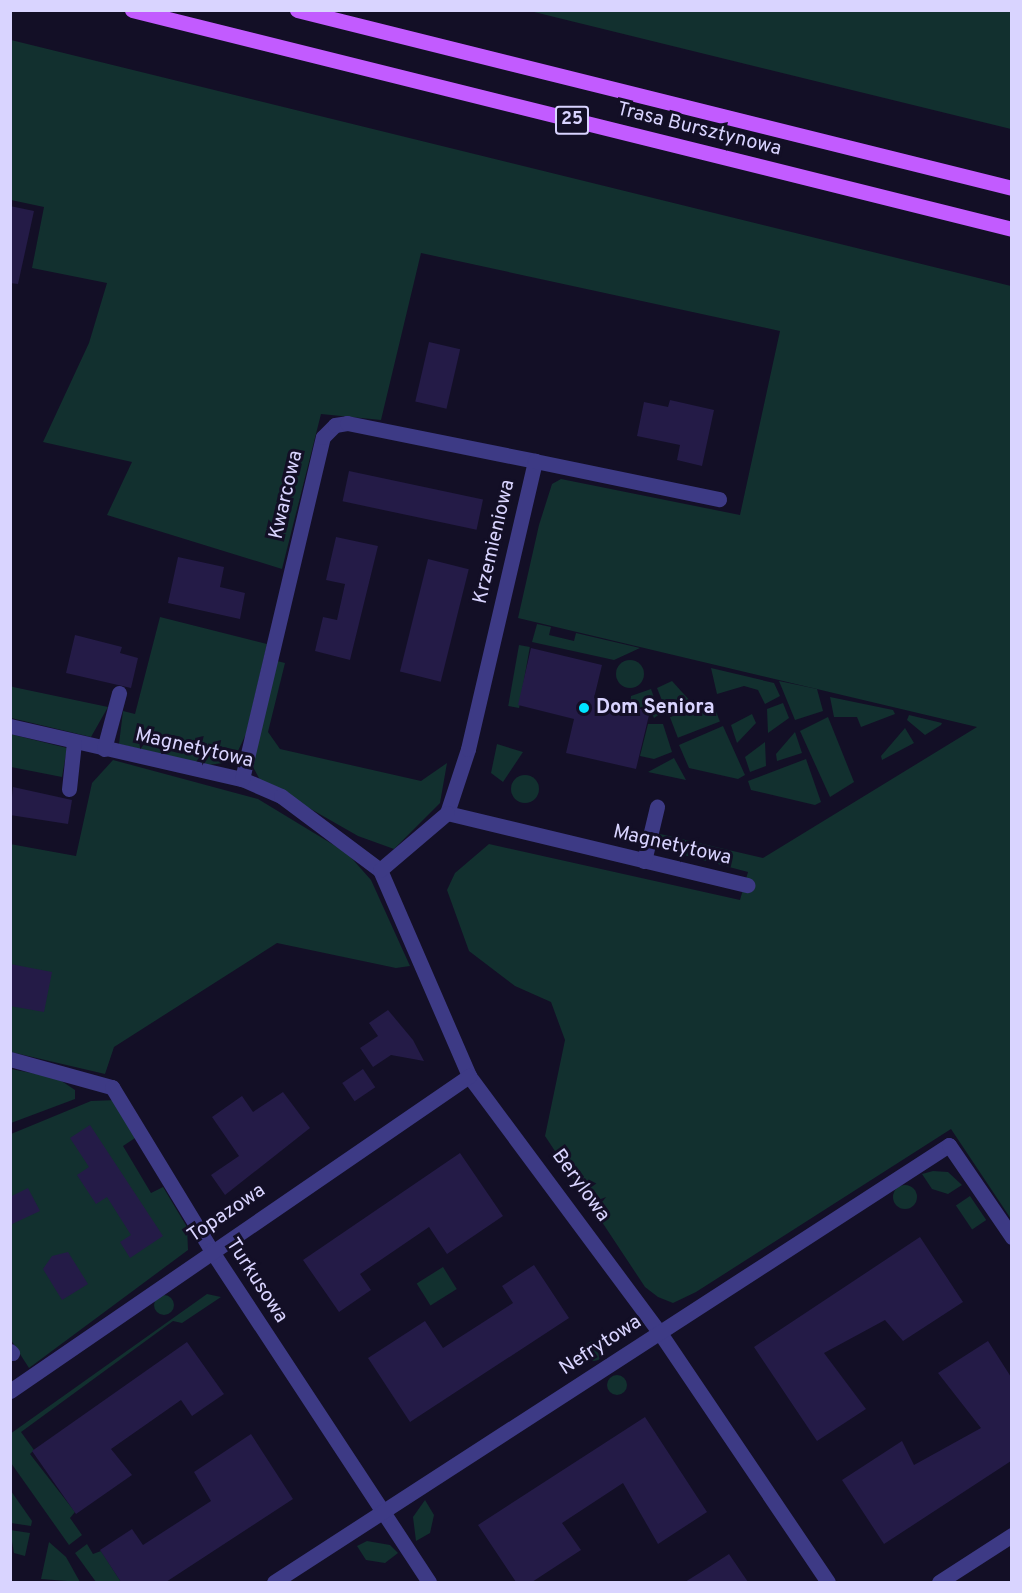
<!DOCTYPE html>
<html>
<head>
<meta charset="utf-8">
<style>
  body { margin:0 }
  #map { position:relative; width:1022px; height:1593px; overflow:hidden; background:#130f26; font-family:Overpass,sans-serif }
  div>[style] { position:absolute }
  .green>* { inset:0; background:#12302f; transform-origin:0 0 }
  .round { border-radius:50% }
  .building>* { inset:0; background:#241b47; transform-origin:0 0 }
  .minor>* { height:15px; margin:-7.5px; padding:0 7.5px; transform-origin:7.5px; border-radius:7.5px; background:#3d3a85 }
  .major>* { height:15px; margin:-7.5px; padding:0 7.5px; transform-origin:7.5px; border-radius:7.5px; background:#c25bff }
  .dots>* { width:16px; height:16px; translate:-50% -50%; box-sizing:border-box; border:3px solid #130f26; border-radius:50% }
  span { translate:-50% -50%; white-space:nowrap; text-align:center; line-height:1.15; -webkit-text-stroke:6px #130f26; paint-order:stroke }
  .shield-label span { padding:2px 4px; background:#130f26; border:2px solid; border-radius:4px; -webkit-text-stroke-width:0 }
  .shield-label { font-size:18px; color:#d9d4ff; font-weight:700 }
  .street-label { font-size:20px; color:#d9d4ff }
  .poi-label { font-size:20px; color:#d9d4ff; font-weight:700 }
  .left { translate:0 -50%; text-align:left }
  .frame { position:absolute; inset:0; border:12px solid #d9d4ff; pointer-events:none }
</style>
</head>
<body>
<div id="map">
  <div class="green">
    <div style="clip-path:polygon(530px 11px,1011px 11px,1011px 129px)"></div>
    <div style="clip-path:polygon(11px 40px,1011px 286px,1011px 1219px,951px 1129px,696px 1292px,673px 1303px,658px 1297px,645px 1287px,545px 1136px,565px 1040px,551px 1002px,515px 986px,469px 951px,447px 890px,455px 873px,489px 844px,740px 900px,748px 872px,661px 849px,660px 834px,763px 858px,977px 727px,518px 618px,539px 525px,552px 484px,561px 479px,740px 515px,780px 331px,421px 253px,381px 420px,321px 414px,282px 569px,107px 515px,132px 462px,43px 442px,89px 343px,107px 283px,32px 268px,44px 207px,11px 200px)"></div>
    <div style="clip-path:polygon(160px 617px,267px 644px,246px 734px,237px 753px,223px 763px,208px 765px,119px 744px,123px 711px,135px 714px)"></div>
    <div style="clip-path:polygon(537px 624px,551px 627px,549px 635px,574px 641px,576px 633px,640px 648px,614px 660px,532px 642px)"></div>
    <div style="left:519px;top:645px;width:11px;height:62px;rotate:10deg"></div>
    <div class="round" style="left:616px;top:660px;width:28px;height:28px"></div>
    <div style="clip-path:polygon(277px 661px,285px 663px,268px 732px,280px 749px,421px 781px,447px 763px,440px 803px,394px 849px,358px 836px,260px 780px,252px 765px)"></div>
    <div style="clip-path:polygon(711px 668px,774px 683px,780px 696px,765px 704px,758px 690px,744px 686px,717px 694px)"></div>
    <div style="clip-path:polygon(672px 681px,692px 703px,667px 713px,657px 688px)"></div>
    <div style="clip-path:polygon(779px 681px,817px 689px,823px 711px,795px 720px)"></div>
    <div style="clip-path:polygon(10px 685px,13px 687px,108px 707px,91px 737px,11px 718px)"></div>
    <div style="clip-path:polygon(651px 689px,660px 714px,654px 718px,650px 710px,630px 705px,631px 696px)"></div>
    <div style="clip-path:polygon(830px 697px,893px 710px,895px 714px,861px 727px,857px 717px,834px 717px)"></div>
    <div style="left:712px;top:701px;width:22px;height:45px;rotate:69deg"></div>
    <div style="clip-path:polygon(783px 703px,789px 718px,768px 733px,767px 709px)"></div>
    <div style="clip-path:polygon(752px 714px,756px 723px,737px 743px,731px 725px)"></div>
    <div style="clip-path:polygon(909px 715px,942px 723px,941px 725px,925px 735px,907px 720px)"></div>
    <div style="clip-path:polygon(828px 717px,854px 782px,830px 797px,800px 731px)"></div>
    <div style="clip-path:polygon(648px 724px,663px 724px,672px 752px,654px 759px,640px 756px)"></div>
    <div style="clip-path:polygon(723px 726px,745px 775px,738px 779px,689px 768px,679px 745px)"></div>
    <div style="clip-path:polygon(905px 728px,914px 743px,882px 760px,881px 756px)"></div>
    <div style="clip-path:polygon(795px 732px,802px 753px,777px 761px,776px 754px)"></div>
    <div style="clip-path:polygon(10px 734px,67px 748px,62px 777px,11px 767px)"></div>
    <div style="clip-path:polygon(765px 742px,766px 766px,750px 772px,745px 757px)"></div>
    <div style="clip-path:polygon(497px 744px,523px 752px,503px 782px,491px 773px)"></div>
    <div style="clip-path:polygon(674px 758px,686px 780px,648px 772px)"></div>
    <div style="clip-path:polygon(806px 759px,821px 802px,815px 805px,751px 790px,748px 781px)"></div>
    <div style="clip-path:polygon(113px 760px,258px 799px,347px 853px,371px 880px,410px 966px,396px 968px,277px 943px,114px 1047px,105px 1074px,11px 1052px,10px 844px,76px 856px,92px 783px)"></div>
    <div class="round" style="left:511px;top:775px;width:28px;height:28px"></div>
    <div style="clip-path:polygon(11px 1069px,57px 1078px,75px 1090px,75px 1099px,11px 1123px)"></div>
    <div style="clip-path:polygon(117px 1100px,138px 1136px,123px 1146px,151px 1193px,163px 1187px,187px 1227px,188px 1250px,29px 1368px,11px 1340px,11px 1134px,91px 1101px)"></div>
    <div style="clip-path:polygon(933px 1171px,948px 1172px,962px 1185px,948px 1194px,932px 1189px,922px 1174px)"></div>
    <div class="round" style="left:893px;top:1185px;width:24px;height:24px"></div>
    <div style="left:970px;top:1196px;width:29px;height:17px;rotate:56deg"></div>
    <div style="left:443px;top:1267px;width:26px;height:31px;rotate:58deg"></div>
    <div style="clip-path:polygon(207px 1294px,221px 1297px,182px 1323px,173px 1321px,21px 1432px,34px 1450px,30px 1454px,75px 1512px,70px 1518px,82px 1535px,69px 1545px,11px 1463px,10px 1434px)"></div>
    <div class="round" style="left:154px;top:1295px;width:20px;height:20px"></div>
    <div class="round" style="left:584px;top:1341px;width:20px;height:20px"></div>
    <div class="round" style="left:607px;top:1375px;width:20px;height:20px"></div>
    <div style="clip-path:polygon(11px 1491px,32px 1521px,31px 1526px,11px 1523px)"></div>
    <div style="clip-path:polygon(425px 1500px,434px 1515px,430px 1533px,416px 1541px,413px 1517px)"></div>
    <div style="clip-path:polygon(10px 1530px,30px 1533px,25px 1556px,14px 1553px)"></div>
    <div style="clip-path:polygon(367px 1541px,390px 1545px,398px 1553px,385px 1563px,366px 1560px,357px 1546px)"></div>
    <div style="clip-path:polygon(49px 1542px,66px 1557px,80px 1582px,41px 1579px)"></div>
    <div style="clip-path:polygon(87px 1544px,93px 1554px,101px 1551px,121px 1582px,96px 1582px,75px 1553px)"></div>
  </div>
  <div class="building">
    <div style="clip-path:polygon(10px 206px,34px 211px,18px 284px,10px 283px)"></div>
    <div style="left:429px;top:342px;width:32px;height:61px;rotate:13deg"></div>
    <div style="clip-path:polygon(670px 400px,714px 410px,702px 466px,677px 460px,680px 445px,637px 436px,644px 402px,668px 407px)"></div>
    <div style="left:349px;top:471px;width:137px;height:31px;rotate:12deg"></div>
    <div style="clip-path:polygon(336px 537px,378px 546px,350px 660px,315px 651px,323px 617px,337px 620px,345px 584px,326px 580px)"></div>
    <div style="clip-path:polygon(178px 557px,224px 567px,220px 587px,245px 593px,240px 619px,168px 603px)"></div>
    <div style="left:428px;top:559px;width:42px;height:116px;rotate:14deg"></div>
    <div style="clip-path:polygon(75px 635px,122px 647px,120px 653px,138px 658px,131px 688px,66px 673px)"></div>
    <div style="clip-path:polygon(531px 648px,602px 665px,594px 698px,650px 711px,636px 769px,566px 753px,574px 719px,518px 705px)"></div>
    <div style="clip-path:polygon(13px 787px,72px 800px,68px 824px,10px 815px)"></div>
    <div style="clip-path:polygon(10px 964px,52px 972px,44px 1012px,10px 1006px)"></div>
    <div style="clip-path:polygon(388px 1010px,413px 1040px,424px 1061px,391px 1055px,373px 1067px,360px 1048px,378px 1036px,369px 1023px)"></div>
    <div style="left:363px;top:1069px;width:22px;height:25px;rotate:56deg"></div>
    <div style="clip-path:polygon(283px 1092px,310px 1128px,225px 1195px,211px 1175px,239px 1156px,212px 1117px,242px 1096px,253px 1112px)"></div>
    <div style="clip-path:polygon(90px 1125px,163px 1236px,130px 1258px,120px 1242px,131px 1235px,107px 1197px,96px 1204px,77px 1175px,89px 1167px,70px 1138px)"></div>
    <div style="clip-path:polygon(460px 1153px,503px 1216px,447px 1254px,429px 1227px,360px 1274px,371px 1290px,339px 1312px,303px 1260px)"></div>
    <div style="clip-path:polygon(28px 1188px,40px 1211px,10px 1225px,10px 1197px)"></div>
    <div style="clip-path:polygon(920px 1237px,963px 1302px,903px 1341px,885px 1320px,824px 1353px,866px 1409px,817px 1441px,754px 1347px)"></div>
    <div style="clip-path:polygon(68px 1252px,88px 1284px,62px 1300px,43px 1269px,52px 1256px)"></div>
    <div style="clip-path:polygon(534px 1265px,569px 1318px,410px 1422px,368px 1358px,425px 1321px,443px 1348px,513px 1303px,502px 1286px)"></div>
    <div style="clip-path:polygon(988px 1341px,1011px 1377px,1011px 1461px,884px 1544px,842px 1480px,902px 1441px,914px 1465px,981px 1428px,938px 1373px)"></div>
    <div style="clip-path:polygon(187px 1342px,224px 1394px,192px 1416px,181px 1400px,111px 1449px,132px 1475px,76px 1514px,32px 1451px)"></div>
    <div style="clip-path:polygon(645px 1417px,707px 1512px,658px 1544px,623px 1483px,562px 1523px,581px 1550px,532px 1582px,516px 1582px,478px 1525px)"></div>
    <div style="clip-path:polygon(251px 1434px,293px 1499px,166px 1582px,121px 1582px,100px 1550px,132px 1529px,143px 1545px,211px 1501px,194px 1472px)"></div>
    <div style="clip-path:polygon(729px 1554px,748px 1582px,685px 1582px,709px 1567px)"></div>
  </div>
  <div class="minor">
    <div style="left:10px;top:726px;width:238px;rotate:12.9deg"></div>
    <div style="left:242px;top:779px;width:43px;rotate:23.6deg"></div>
    <div style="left:281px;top:796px;width:124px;rotate:36.8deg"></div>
    <div style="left:380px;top:870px;width:224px;rotate:66.6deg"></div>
    <div style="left:469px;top:1076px;width:320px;rotate:53.4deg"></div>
    <div style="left:660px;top:1333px;width:300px;rotate:56deg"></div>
    <div style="left:104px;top:749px;width:58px;rotate:-75deg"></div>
    <div style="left:242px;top:779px;width:351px;rotate:-76.7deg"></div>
    <div style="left:323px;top:437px;width:17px;rotate:-45deg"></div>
    <div style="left:335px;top:425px;width:12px;rotate:-9deg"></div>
    <div style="left:347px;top:423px;width:192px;rotate:11.4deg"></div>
    <div style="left:69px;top:789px;width:47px;rotate:-83.9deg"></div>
    <div style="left:447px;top:813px;width:67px;rotate:-71.8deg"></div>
    <div style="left:468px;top:749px;width:296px;rotate:-76.9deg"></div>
    <div style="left:535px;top:461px;width:188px;rotate:11.7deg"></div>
    <div style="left:447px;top:813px;width:309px;rotate:13.5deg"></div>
    <div style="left:644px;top:861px;width:56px;rotate:-76.5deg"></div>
    <div style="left:380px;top:870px;width:88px;rotate:-40.4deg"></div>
    <div style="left:10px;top:1059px;width:106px;rotate:15.4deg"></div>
    <div style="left:112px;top:1087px;width:191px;rotate:58.7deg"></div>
    <div style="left:211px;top:1250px;width:397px;rotate:56.7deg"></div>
    <div style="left:10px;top:1351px;width:3px;rotate:45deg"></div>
    <div style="left:10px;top:1391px;width:557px;rotate:-34.46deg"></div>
    <div style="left:274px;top:1582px;width:804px;rotate:-32.92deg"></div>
    <div style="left:949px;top:1145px;width:112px;rotate:55.6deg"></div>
    <div style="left:939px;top:1582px;width:87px;rotate:-32.8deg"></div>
  </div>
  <div class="major">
    <div style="left:132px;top:10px;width:907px;rotate:13.97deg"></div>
    <div style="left:297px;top:10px;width:737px;rotate:13.98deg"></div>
  </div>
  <div class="dots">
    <div style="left:584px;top:708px;background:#00e5ff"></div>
  </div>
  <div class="shield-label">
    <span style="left:572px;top:120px">25</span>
  </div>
  <div class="street-label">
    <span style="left:699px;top:130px;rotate:14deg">Trasa Bursztynowa</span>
    <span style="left:287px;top:495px;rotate:-77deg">Kwarcowa</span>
    <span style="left:495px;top:542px;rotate:-77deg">Krzemieniowa</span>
    <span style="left:194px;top:749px;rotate:13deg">Magnetytowa</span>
    <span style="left:672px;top:846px;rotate:13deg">Magnetytowa</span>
    <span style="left:580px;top:1186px;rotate:54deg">Berylowa</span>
    <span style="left:227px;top:1214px;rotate:-34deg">Topazowa</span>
    <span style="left:256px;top:1281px;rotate:57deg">Turkusowa</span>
    <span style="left:601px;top:1346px;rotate:-33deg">Nefrytowa</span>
  </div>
  <div class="poi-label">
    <span class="left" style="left:596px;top:708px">Dom Seniora</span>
  </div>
  <div class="frame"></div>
</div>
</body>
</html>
